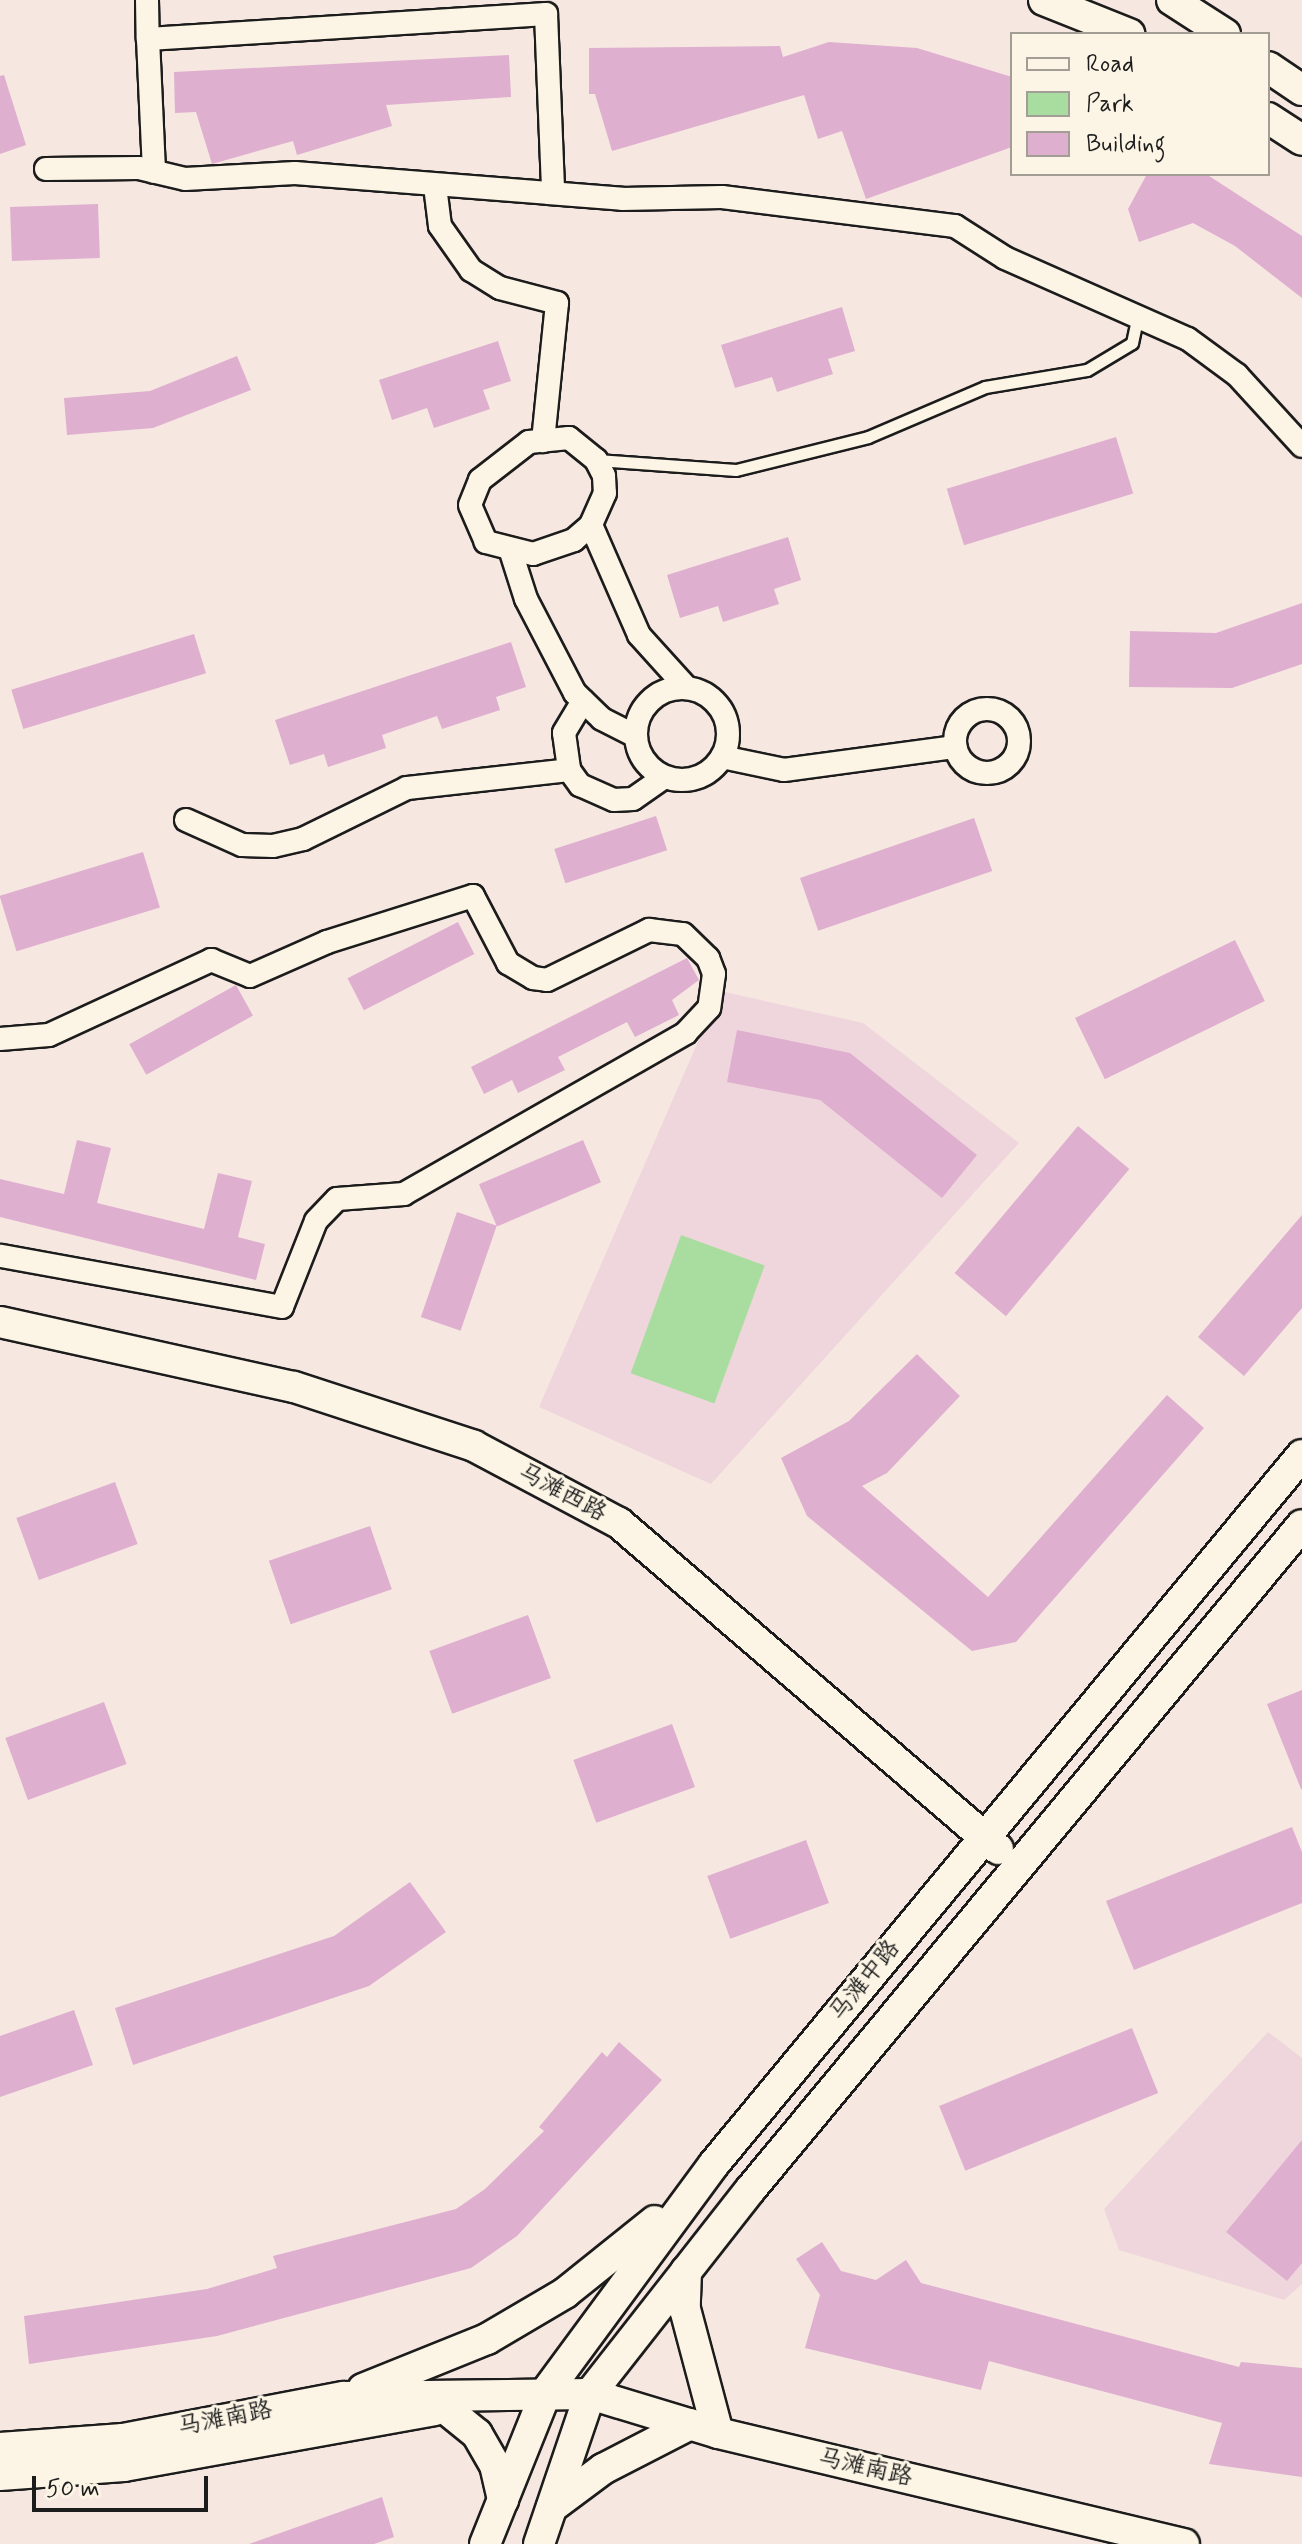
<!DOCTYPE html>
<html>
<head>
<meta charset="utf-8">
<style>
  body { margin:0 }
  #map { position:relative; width:1302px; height:2544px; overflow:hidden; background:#f6e7e1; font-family:Mynerve,"LXGW WenKai TC",sans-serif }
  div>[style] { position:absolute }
  .built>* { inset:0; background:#efd6dc }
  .green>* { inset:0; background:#a9dd9f; transform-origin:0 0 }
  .building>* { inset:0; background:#dfafcf; transform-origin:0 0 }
  .roads { filter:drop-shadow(2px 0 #1c1c1c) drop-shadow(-2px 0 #1c1c1c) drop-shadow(0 2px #1c1c1c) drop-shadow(0 -2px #1c1c1c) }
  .lane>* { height:11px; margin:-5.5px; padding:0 5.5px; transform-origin:5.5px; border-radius:5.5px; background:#fcf5e5 }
  .street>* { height:22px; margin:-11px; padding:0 11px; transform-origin:11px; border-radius:11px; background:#fcf5e5 }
  .street>.ring { margin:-11px; padding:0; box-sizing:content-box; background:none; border:22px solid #fcf5e5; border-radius:50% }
  .secondary>* { height:30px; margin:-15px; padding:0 15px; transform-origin:15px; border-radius:15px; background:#fcf5e5 }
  span { translate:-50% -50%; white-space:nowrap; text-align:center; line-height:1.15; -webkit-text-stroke:6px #fcf5e5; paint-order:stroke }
  .street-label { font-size:24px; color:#1c1c1c }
  .legend { position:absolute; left:1010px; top:32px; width:260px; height:144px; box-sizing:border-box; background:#fcf5e5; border:2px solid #a29e95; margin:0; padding:10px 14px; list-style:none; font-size:24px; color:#1c1c1c }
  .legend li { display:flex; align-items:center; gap:16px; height:40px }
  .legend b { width:40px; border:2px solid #a29e95 }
  .scale { position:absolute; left:32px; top:2476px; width:176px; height:36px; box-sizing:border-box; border:4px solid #1c1c1c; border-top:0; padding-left:10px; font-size:24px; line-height:28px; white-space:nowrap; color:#1c1c1c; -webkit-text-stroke:6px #fcf5e5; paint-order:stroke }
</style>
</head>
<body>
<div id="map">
  <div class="built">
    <div style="clip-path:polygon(720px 991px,863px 1023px,1019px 1143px,711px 1484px,539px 1407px)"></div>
    <div style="clip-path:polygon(1268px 2032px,1302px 2058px,1302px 2284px,1284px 2300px,1119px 2250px,1104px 2209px)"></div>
  </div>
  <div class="green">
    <div style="left:681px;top:1235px;width:89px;height:147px;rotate:20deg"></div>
  </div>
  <div class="building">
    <div style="clip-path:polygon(829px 42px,917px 48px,1012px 77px,1012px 147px,866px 199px,842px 131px,818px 139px,804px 95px,612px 151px,595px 94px,589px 94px,589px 48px,780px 46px,783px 57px)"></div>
    <div style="clip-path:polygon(509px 55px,511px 97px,386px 105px,392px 126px,297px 155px,293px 141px,212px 164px,196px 112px,175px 113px,174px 72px)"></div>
    <div style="clip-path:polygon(4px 75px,26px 145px,0 154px,0 76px)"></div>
    <div style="clip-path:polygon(1147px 174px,1206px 174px,1302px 236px,1302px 298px,1235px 246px,1193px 223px,1139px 242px,1128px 209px)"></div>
    <div style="left:98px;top:204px;width:54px;height:88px;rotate:88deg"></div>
    <div style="clip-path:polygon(842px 307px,855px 351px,828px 359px,833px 374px,777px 392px,772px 377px,735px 388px,721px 345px)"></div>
    <div style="clip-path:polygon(498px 341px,511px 381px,483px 390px,490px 409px,434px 428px,427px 408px,392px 420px,379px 380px)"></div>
    <div style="clip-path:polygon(237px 356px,251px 390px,153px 428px,67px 435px,64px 398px,150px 391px)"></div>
    <div style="left:1116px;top:437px;width:59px;height:177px;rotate:73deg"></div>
    <div style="clip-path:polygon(788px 537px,801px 580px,774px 589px,779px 604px,723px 622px,718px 606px,680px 618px,667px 575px)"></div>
    <div style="clip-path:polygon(1302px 603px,1302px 664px,1232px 688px,1129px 687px,1130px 631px,1216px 633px)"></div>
    <div style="left:194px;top:634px;width:41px;height:191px;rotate:73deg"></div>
    <div style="clip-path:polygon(511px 642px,526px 687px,496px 697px,500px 710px,442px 729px,437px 716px,382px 735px,386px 748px,328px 767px,324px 754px,290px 765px,275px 720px)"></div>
    <div style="left:656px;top:816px;width:36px;height:107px;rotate:72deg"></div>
    <div style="left:974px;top:818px;width:56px;height:184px;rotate:71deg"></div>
    <div style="left:143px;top:852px;width:58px;height:150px;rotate:73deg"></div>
    <div style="left:458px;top:922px;width:36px;height:124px;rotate:63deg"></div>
    <div style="left:1235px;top:940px;width:68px;height:178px;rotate:64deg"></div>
    <div style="clip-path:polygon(687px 958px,699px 980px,672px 1000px,679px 1015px,635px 1037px,627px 1022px,558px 1057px,565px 1070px,518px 1093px,512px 1080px,484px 1094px,471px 1067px)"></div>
    <div style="left:236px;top:985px;width:35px;height:122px;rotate:61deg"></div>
    <div style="clip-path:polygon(737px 1030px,850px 1053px,977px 1155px,942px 1198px,820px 1100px,727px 1082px)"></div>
    <div style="left:1078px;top:1126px;width:67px;height:192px;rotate:40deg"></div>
    <div style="clip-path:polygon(77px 1140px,111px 1148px,97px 1203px,204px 1229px,218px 1173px,252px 1181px,238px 1237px,265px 1244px,256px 1280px,0 1217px,0 1179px,64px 1194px)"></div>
    <div style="left:583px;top:1140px;width:46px;height:113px;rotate:67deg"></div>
    <div style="left:457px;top:1212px;width:42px;height:111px;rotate:19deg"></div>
    <div style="clip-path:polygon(1302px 1215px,1302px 1308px,1244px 1376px,1198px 1337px)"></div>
    <div style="clip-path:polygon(917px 1354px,960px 1396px,887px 1473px,862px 1486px,988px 1597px,1167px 1395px,1204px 1428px,1016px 1642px,972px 1651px,807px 1516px,781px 1458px,849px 1421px)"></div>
    <div style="left:115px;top:1482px;width:66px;height:105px;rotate:70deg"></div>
    <div style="left:370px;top:1526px;width:67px;height:107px;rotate:71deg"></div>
    <div style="left:528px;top:1615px;width:67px;height:105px;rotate:70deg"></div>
    <div style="clip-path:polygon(1302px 1690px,1302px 1789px,1301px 1789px,1267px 1704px)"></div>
    <div style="left:104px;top:1702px;width:66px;height:105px;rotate:70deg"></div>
    <div style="left:672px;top:1724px;width:67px;height:105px;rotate:70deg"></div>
    <div style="clip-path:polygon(1292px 1827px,1302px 1852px,1302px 1903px,1134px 1970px,1106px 1901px)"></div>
    <div style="left:806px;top:1840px;width:67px;height:105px;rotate:70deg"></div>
    <div style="clip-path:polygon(410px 1882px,446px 1932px,369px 1986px,133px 2065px,115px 2008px,334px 1936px)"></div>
    <div style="clip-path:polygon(74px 2010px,93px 2065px,0 2097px,0 2036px)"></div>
    <div style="left:1132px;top:2028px;width:70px;height:208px;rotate:68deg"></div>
    <div style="clip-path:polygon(619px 2042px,662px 2080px,517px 2236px,471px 2268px,217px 2336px,29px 2364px,24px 2316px,207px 2289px,277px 2268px,273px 2256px,456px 2209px,485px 2189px,544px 2131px,539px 2127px,602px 2052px,607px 2057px)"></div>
    <div style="clip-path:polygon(1302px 2140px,1302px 2263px,1287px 2281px,1226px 2232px)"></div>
    <div style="clip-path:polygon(822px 2242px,841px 2271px,876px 2280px,906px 2260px,921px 2283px,1239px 2367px,1241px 2362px,1302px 2368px,1302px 2477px,1209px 2464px,1222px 2423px,989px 2361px,981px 2390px,805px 2348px,820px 2295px,796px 2259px)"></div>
    <div style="clip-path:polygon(382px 2497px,394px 2537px,374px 2544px,249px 2544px)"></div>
  </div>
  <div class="roads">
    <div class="lane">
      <div style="left:597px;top:460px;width:139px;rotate:4.1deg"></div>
      <div style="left:736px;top:470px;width:136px;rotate:-14deg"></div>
      <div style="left:868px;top:437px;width:127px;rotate:-23.1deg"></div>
      <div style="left:985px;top:387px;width:103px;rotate:-9.5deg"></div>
      <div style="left:1087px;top:370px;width:52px;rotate:-31deg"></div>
      <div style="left:1132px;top:343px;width:29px;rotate:-78deg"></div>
    </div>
    <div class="street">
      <div style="left:147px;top:0;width:39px;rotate:89deg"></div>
      <div style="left:148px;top:39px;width:399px;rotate:-3.6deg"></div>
      <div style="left:546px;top:14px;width:175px;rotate:87.7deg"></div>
      <div style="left:148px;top:39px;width:133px;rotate:87.4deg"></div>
      <div style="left:46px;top:169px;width:93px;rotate:-0.6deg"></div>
      <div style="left:139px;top:168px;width:47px;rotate:13.4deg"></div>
      <div style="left:185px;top:179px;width:110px;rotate:-3.1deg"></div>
      <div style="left:295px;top:173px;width:328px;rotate:4.5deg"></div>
      <div style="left:622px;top:199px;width:100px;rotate:-1.1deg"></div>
      <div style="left:722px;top:197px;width:235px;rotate:7.1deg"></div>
      <div style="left:955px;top:226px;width:59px;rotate:32.6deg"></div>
      <div style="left:1005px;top:258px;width:200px;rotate:23.9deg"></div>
      <div style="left:1188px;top:339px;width:61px;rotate:36.3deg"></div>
      <div style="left:1237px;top:375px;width:96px;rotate:47.5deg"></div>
      <div style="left:435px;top:186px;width:40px;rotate:82.9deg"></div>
      <div style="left:440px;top:226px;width:54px;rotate:54.8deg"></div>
      <div style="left:471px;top:270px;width:34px;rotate:32deg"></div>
      <div style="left:500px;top:288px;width:59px;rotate:14.7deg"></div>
      <div style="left:557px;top:303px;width:139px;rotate:95.8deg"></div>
      <div style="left:569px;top:438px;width:35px;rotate:39deg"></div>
      <div style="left:596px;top:460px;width:18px;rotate:63deg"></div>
      <div style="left:604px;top:476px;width:17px;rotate:87deg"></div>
      <div style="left:605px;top:493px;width:35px;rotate:114deg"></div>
      <div style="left:591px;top:525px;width:23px;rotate:139deg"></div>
      <div style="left:574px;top:540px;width:43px;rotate:161.1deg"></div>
      <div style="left:533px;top:554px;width:49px;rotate:-165.7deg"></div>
      <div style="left:486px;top:542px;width:40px;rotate:-113.4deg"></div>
      <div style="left:470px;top:505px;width:27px;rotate:-68deg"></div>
      <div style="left:480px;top:480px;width:62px;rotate:-37.8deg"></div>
      <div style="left:529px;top:442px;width:40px;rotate:-5.7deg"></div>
      <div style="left:591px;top:525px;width:120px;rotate:66.4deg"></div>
      <div style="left:639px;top:635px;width:70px;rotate:47.9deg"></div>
      <div style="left:511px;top:552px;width:49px;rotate:72.3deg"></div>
      <div style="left:526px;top:599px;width:106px;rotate:62.5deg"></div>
      <div style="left:575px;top:693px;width:37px;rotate:44deg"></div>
      <div style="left:602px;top:719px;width:37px;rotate:27deg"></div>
      <div class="ring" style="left:636px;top:688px;width:70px;height:70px"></div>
      <div style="left:583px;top:701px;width:37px;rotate:121deg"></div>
      <div style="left:564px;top:733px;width:37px;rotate:82deg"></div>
      <div style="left:569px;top:770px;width:19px;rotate:54deg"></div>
      <div style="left:580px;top:785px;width:37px;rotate:24deg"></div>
      <div style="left:614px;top:800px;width:19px;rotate:-3deg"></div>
      <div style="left:633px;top:799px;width:38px;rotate:-35deg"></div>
      <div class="ring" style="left:955px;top:709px;width:42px;height:42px"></div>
      <div style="left:722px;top:757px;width:63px;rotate:11.8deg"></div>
      <div style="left:784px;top:770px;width:173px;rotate:-7.7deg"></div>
      <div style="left:186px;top:820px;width:61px;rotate:24.1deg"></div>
      <div style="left:242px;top:845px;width:31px;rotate:2deg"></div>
      <div style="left:273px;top:846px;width:31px;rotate:-13deg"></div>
      <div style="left:303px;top:839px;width:116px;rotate:-26.1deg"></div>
      <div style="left:407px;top:788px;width:163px;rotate:-6.3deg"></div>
      <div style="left:0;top:1039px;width:49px;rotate:-4.7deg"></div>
      <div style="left:49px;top:1035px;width:179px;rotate:-24.8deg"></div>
      <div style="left:211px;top:960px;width:42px;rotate:22.3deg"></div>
      <div style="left:250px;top:976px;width:84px;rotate:-23.8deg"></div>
      <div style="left:327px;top:942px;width:153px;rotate:-17.5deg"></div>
      <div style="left:473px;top:896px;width:76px;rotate:62.4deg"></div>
      <div style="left:508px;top:963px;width:29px;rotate:31deg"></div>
      <div style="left:533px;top:978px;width:14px;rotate:8deg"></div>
      <div style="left:547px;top:980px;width:114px;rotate:-26.1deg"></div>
      <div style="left:649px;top:930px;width:34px;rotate:7deg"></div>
      <div style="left:683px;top:934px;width:35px;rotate:44deg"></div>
      <div style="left:708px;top:958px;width:17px;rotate:69deg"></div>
      <div style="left:714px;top:974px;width:34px;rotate:98deg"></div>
      <div style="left:709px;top:1008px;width:34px;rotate:133deg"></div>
      <div style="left:686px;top:1033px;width:325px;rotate:150.3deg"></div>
      <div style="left:404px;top:1194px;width:67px;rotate:175.7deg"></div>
      <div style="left:337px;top:1199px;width:30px;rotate:134deg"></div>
      <div style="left:316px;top:1221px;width:92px;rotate:111.6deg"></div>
      <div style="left:282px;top:1307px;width:287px;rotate:-169.7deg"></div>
    </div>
    <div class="secondary">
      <div style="left:1044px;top:0;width:92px;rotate:21.8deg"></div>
      <div style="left:1172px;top:0;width:63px;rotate:32.7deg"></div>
      <div style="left:1268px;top:67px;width:41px;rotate:34.1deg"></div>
      <div style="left:1268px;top:118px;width:40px;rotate:32.9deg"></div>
      <div style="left:0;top:1322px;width:301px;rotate:12.5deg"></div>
      <div style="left:294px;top:1387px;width:189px;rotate:18.1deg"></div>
      <div style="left:474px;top:1446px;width:164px;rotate:28deg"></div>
      <div style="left:619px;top:1523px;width:500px;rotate:40.7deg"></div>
      <div style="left:686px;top:2271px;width:38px;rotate:92deg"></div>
      <div style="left:685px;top:2309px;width:128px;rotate:75.1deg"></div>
      <div style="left:363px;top:2389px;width:134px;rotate:-22deg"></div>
      <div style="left:487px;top:2339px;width:91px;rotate:-30.5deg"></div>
      <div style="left:565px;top:2293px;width:115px;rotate:-38.7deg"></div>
      <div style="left:445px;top:2408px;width:41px;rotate:39.1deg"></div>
      <div style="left:477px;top:2434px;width:36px;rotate:60deg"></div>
      <div style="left:495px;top:2465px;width:36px;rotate:77deg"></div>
      <div style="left:0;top:2448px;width:123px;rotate:-4.2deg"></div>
      <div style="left:123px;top:2439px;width:225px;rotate:-10.8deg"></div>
      <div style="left:344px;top:2397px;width:246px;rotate:-0.7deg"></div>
      <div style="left:590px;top:2394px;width:134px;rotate:16.9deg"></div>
      <div style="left:718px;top:2433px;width:479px;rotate:13.4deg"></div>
      <div style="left:0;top:2475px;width:124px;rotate:-4.2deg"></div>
      <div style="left:124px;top:2466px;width:315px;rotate:-10.2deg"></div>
      <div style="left:552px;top:2507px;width:64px;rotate:-36.7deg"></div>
      <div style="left:603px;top:2469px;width:98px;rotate:-27.3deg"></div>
      <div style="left:485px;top:2544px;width:164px;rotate:-68.1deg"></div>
      <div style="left:546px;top:2392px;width:283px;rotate:-53.6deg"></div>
      <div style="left:714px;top:2164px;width:921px;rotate:-50.33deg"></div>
      <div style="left:539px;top:2544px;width:158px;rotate:-71.2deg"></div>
      <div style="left:590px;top:2394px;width:259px;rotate:-51.9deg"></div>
      <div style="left:750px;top:2190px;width:864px;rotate:-50.3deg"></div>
    </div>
  </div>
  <div class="street-label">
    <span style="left:562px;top:1493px;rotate:28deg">马滩西路</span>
    <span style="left:865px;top:1981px;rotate:-51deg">马滩中路</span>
    <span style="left:225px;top:2419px;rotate:-11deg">马滩南路</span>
    <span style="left:865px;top:2468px;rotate:13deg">马滩南路</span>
  </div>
  <ul class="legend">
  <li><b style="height:10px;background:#fcf5e5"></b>Road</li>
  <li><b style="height:22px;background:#a9dd9f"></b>Park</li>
  <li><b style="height:22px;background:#dfafcf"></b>Building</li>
  </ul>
  <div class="scale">50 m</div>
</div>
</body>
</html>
